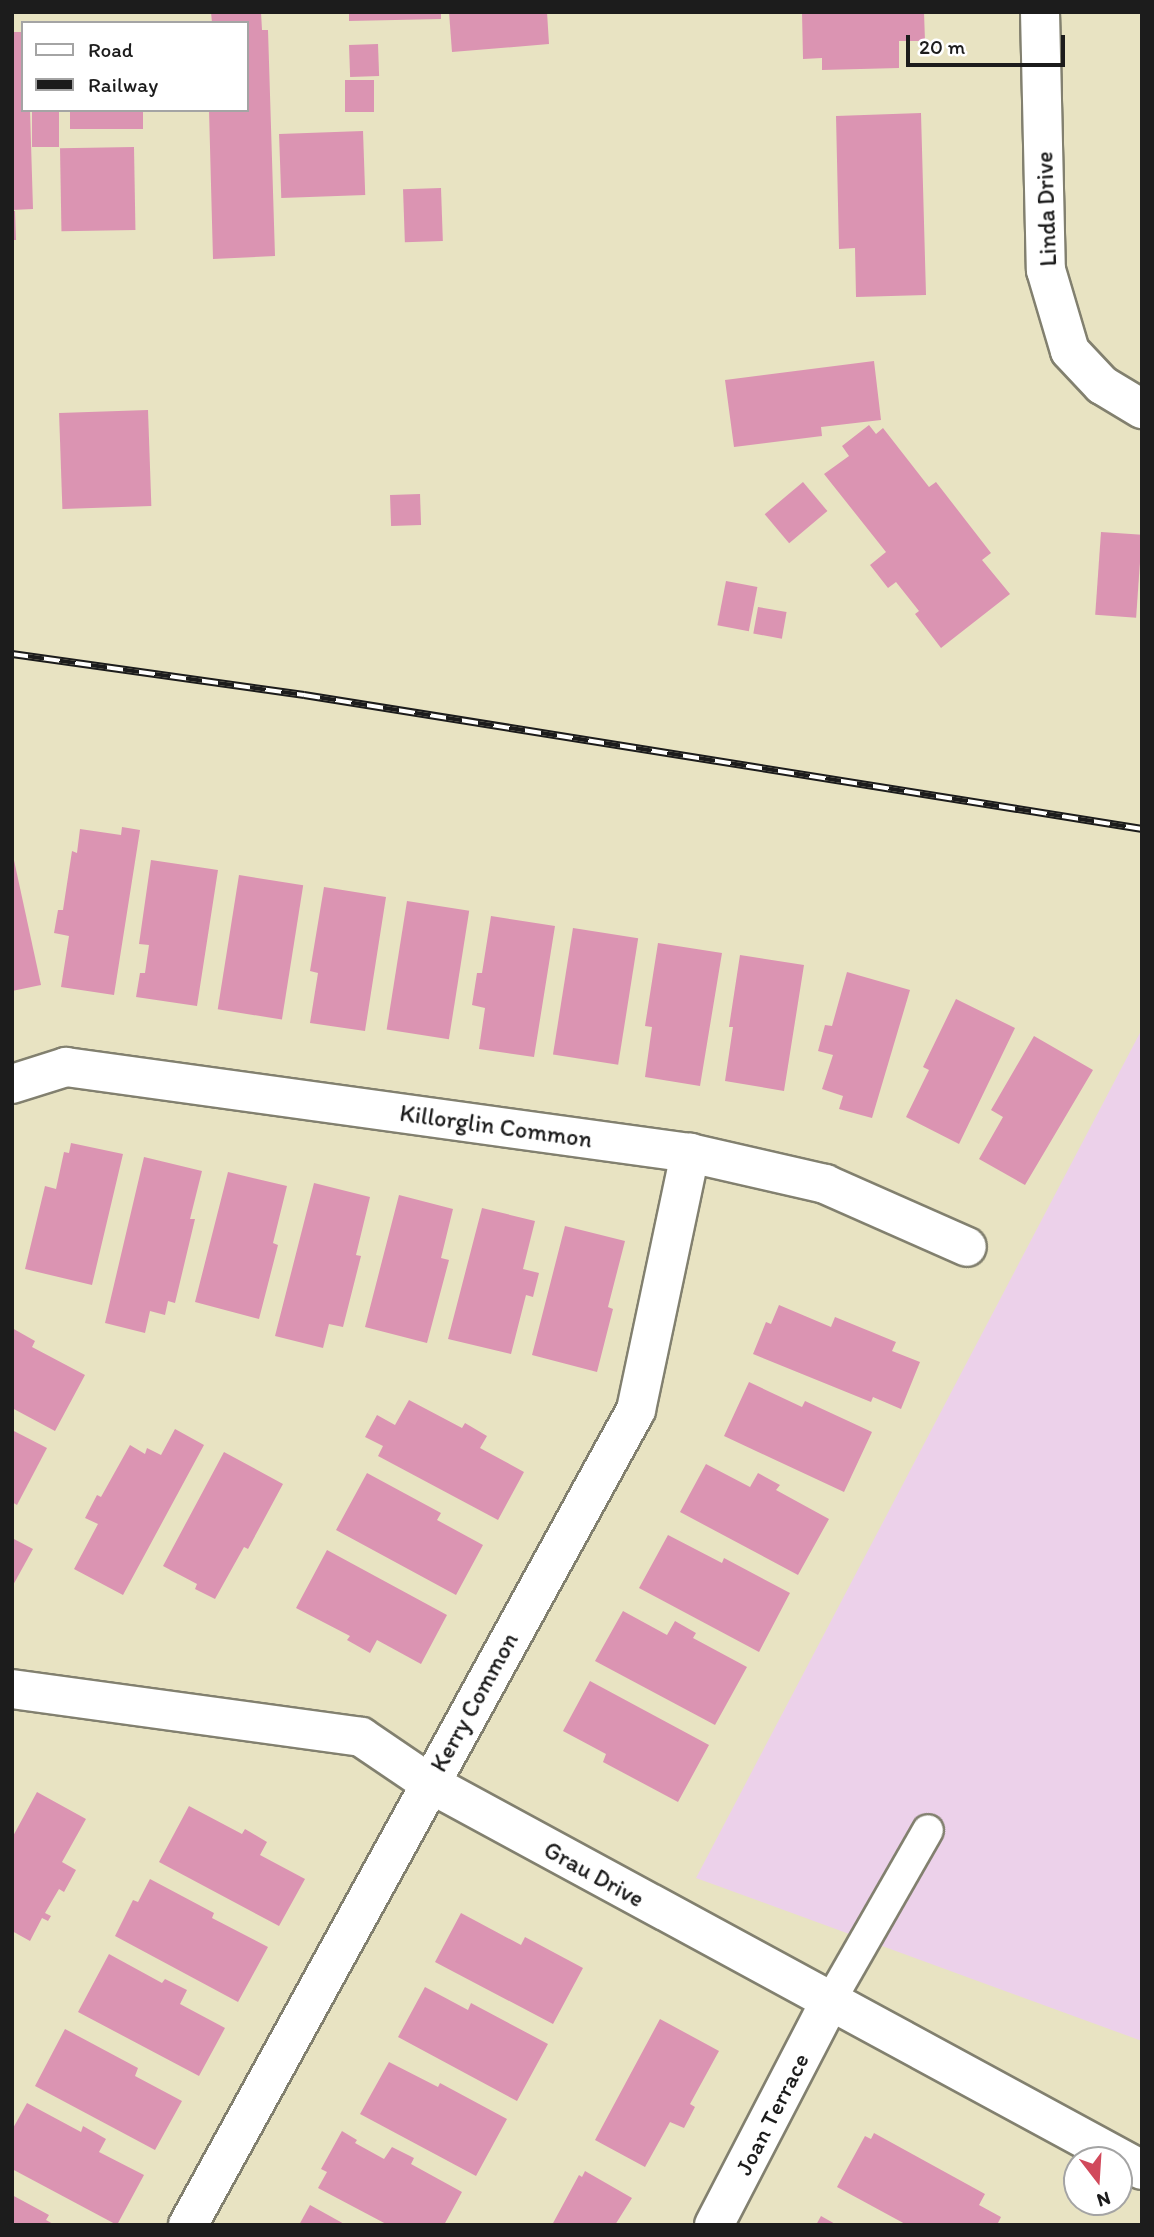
<!DOCTYPE html>
<html>
<head>
<meta charset="utf-8">
<style>
  body { margin:0 }
  #map { position:relative; width:1154px; height:2237px; overflow:hidden; background:#e8e3c2; font-family:Itim,sans-serif }
  div>[style] { position:absolute }
  .built>* { inset:0; background:#ecd1ea }
  .building>* { inset:0; background:#db94b2; transform-origin:0 0 }
  .roads { filter:drop-shadow(2px 0 #82806f) drop-shadow(-2px 0 #82806f) drop-shadow(0 2px #82806f) drop-shadow(0 -2px #82806f) }
  .service>* { height:30px; margin:-15px; padding:0 15px; transform-origin:15px; border-radius:15px; background:#fff }
  .minor>* { height:38px; margin:-19px; padding:0 19px; transform-origin:19px; border-radius:19px; background:#fff }
  .rail>* { height:8px; margin-top:-4px; transform-origin:0; background:repeating-linear-gradient(90deg,#fff 0 16px,#1c1c1c 0 32px); box-sizing:border-box; border-block:2px solid #1c1c1c }
  span { translate:-50% -50%; white-space:nowrap; text-align:center; line-height:1.15; -webkit-text-stroke:6px #fff; paint-order:stroke }
  .street-label { font-size:24px; color:#1c1c1c }
  .frame { position:absolute; inset:0; border:14px solid #1c1c1c; pointer-events:none }
  .legend { position:absolute; left:21px; top:21px; width:228px; height:91px; box-sizing:border-box; background:#fff; border:2px solid #a4a4a4; margin:0; padding:9px 12px; list-style:none; font-size:21px; color:#1c1c1c }
  .legend li { display:flex; align-items:center; gap:14px; height:35px }
  .legend b { width:35px; border:2px solid #a4a4a4 }
  .north { position:absolute; left:1063px; top:2146px; width:70px; height:70px; box-sizing:border-box; background:#fff; border:2px solid #a4a4a4; border-radius:50%; rotate:163deg; font-size:19px; font-weight:700; line-height:28px; text-align:center; color:#1c1c1c }
  .north::after { content:''; display:block; margin:auto; width:24px; height:32px; background:#d1495b; clip-path:polygon(50% 0,100% 100%,50% 72%,0 100%) }
  .scale { position:absolute; left:906px; top:35px; width:159px; height:32px; box-sizing:border-box; border:4px solid #1c1c1c; border-top:0; padding-left:9px; font-size:21px; line-height:24px; white-space:nowrap; color:#1c1c1c; -webkit-text-stroke:5px #fff; paint-order:stroke }
</style>
</head>
<body>
<div id="map">
  <div class="built">
    <div style="clip-path:polygon(1142px 1029px,1142px 2041px,696px 1878px)"></div>
  </div>
  <div class="building">
    <div style="clip-path:polygon(211px 12px,261px 12px,262px 30px,268px 30px,275px 256px,213px 259px,209px 110px,247px 110px,247px 23px,212px 23px)"></div>
    <div style="clip-path:polygon(349px 12px,441px 12px,441px 19px,349px 21px)"></div>
    <div style="clip-path:polygon(449px 12px,547px 12px,549px 44px,452px 52px)"></div>
    <div style="clip-path:polygon(802px 12px,924px 12px,925px 41px,899px 41px,899px 68px,822px 70px,822px 58px,803px 59px)"></div>
    <div style="clip-path:polygon(12px 32px,23px 32px,23px 110px,30px 110px,33px 209px,12px 210px)"></div>
    <div style="left:378px;top:44px;width:32px;height:29px;rotate:88deg"></div>
    <div style="left:345px;top:80px;width:29px;height:32px"></div>
    <div style="left:32px;top:110px;width:27px;height:37px"></div>
    <div style="left:70px;top:110px;width:73px;height:19px"></div>
    <div style="clip-path:polygon(921px 113px,926px 295px,856px 297px,855px 248px,839px 249px,836px 116px)"></div>
    <div style="left:363px;top:131px;width:64px;height:84px;rotate:88deg"></div>
    <div style="left:134px;top:147px;width:83px;height:74px;rotate:89deg"></div>
    <div style="left:441px;top:188px;width:53px;height:38px;rotate:88deg"></div>
    <div style="clip-path:polygon(12px 211px,15px 211px,16px 240px,12px 240px)"></div>
    <div style="clip-path:polygon(874px 361px,881px 420px,821px 427px,822px 436px,734px 447px,725px 380px)"></div>
    <div style="left:148px;top:410px;width:96px;height:89px;rotate:88deg"></div>
    <div style="clip-path:polygon(869px 425px,876px 434px,883px 428px,929px 487px,936px 482px,991px 553px,982px 560px,1010px 594px,941px 648px,915px 614px,919px 611px,896px 582px,888px 588px,870px 565px,886px 552px,824px 474px,849px 456px,842px 446px)"></div>
    <div style="left:803px;top:482px;width:38px;height:50px;rotate:50deg"></div>
    <div style="left:420px;top:494px;width:31px;height:30px;rotate:88deg"></div>
    <div style="left:1101px;top:532px;width:41px;height:83px;rotate:4deg"></div>
    <div style="left:726px;top:581px;width:32px;height:45px;rotate:11deg"></div>
    <div style="left:758px;top:607px;width:29px;height:27px;rotate:10deg"></div>
    <div style="clip-path:polygon(122px 827px,140px 830px,114px 995px,61px 987px,69px 936px,54px 933px,58px 910px,63px 910px,72px 851px,77px 853px,80px 829px,121px 835px)"></div>
    <div style="clip-path:polygon(12px 851px,41px 985px,12px 991px)"></div>
    <div style="clip-path:polygon(151px 860px,218px 870px,197px 1006px,136px 997px,140px 973px,145px 973px,149px 945px,139px 944px)"></div>
    <div style="left:239px;top:875px;width:65px;height:136px;rotate:9deg"></div>
    <div style="clip-path:polygon(324px 887px,386px 897px,365px 1031px,310px 1023px,318px 973px,310px 971px)"></div>
    <div style="left:407px;top:901px;width:63px;height:130px;rotate:9deg"></div>
    <div style="clip-path:polygon(491px 916px,555px 926px,534px 1057px,479px 1049px,485px 1008px,472px 1005px,477px 973px,482px 973px)"></div>
    <div style="left:573px;top:928px;width:66px;height:128px;rotate:9deg"></div>
    <div style="clip-path:polygon(658px 943px,722px 953px,700px 1086px,645px 1077px,652px 1027px,645px 1026px)"></div>
    <div style="clip-path:polygon(740px 955px,804px 965px,784px 1091px,725px 1081px,733px 1027px,729px 1027px)"></div>
    <div style="clip-path:polygon(847px 972px,910px 990px,872px 1118px,839px 1109px,843px 1096px,822px 1089px,833px 1055px,818px 1051px,825px 1025px,832px 1026px)"></div>
    <div style="clip-path:polygon(956px 999px,1015px 1028px,959px 1144px,906px 1117px,929px 1070px,923px 1067px)"></div>
    <div style="clip-path:polygon(1034px 1036px,1093px 1070px,1025px 1185px,979px 1159px,1003px 1117px,991px 1110px)"></div>
    <div style="clip-path:polygon(71px 1143px,123px 1154px,92px 1285px,25px 1269px,45px 1186px,56px 1189px,64px 1152px,69px 1153px)"></div>
    <div style="clip-path:polygon(144px 1157px,202px 1171px,190px 1219px,195px 1219px,175px 1303px,168px 1301px,165px 1315px,150px 1311px,145px 1333px,105px 1323px)"></div>
    <div style="clip-path:polygon(228px 1172px,287px 1186px,273px 1243px,278px 1245px,259px 1319px,195px 1302px)"></div>
    <div style="clip-path:polygon(314px 1183px,370px 1197px,356px 1255px,361px 1256px,343px 1327px,329px 1324px,323px 1348px,275px 1336px)"></div>
    <div style="clip-path:polygon(399px 1195px,453px 1209px,441px 1258px,449px 1260px,427px 1343px,365px 1327px)"></div>
    <div style="clip-path:polygon(482px 1208px,535px 1221px,523px 1269px,539px 1273px,533px 1297px,526px 1295px,511px 1354px,448px 1339px)"></div>
    <div style="clip-path:polygon(565px 1226px,625px 1241px,608px 1307px,613px 1309px,597px 1372px,532px 1355px)"></div>
    <div style="clip-path:polygon(779px 1305px,831px 1327px,835px 1317px,896px 1342px,892px 1351px,920px 1362px,901px 1409px,873px 1397px,871px 1402px,753px 1354px,766px 1322px,771px 1324px)"></div>
    <div style="clip-path:polygon(12px 1328px,35px 1341px,32px 1347px,85px 1375px,55px 1431px,12px 1408px)"></div>
    <div style="clip-path:polygon(749px 1382px,802px 1407px,805px 1401px,872px 1432px,844px 1492px,724px 1436px)"></div>
    <div style="clip-path:polygon(409px 1400px,462px 1428px,465px 1423px,487px 1436px,480px 1448px,524px 1472px,498px 1520px,378px 1456px,383px 1446px,365px 1437px,377px 1415px,395px 1425px)"></div>
    <div style="clip-path:polygon(175px 1429px,204px 1445px,123px 1595px,74px 1569px,98px 1524px,85px 1518px,97px 1495px,101px 1497px,130px 1445px,145px 1454px,147px 1448px,161px 1455px)"></div>
    <div style="clip-path:polygon(12px 1430px,47px 1448px,17px 1505px,12px 1502px)"></div>
    <div style="clip-path:polygon(224px 1452px,283px 1484px,248px 1549px,244px 1547px,215px 1599px,195px 1589px,197px 1584px,163px 1566px)"></div>
    <div style="clip-path:polygon(706px 1464px,750px 1487px,758px 1473px,780px 1485px,776px 1490px,829px 1519px,798px 1575px,680px 1512px)"></div>
    <div style="clip-path:polygon(367px 1473px,441px 1513px,437px 1520px,483px 1545px,456px 1595px,336px 1530px)"></div>
    <div style="clip-path:polygon(668px 1535px,722px 1563px,724px 1558px,790px 1593px,759px 1652px,639px 1588px)"></div>
    <div style="clip-path:polygon(12px 1538px,33px 1549px,12px 1587px)"></div>
    <div style="clip-path:polygon(327px 1550px,447px 1615px,421px 1664px,377px 1640px,370px 1653px,347px 1640px,350px 1636px,296px 1608px)"></div>
    <div style="clip-path:polygon(623px 1611px,667px 1635px,675px 1621px,696px 1633px,693px 1638px,747px 1667px,715px 1725px,595px 1661px)"></div>
    <div style="clip-path:polygon(590px 1681px,709px 1745px,678px 1802px,603px 1762px,606px 1754px,563px 1731px)"></div>
    <div style="clip-path:polygon(37px 1792px,86px 1819px,62px 1862px,76px 1870px,64px 1892px,59px 1889px,45px 1913px,51px 1916px,48px 1921px,42px 1918px,30px 1941px,12px 1931px,12px 1838px)"></div>
    <div style="clip-path:polygon(189px 1806px,242px 1834px,245px 1829px,267px 1842px,260px 1855px,305px 1879px,279px 1926px,159px 1862px)"></div>
    <div style="clip-path:polygon(150px 1879px,214px 1913px,212px 1918px,268px 1947px,238px 2002px,115px 1936px,133px 1900px,138px 1902px)"></div>
    <div style="clip-path:polygon(461px 1913px,521px 1945px,525px 1937px,583px 1968px,553px 2024px,435px 1962px)"></div>
    <div style="clip-path:polygon(109px 1954px,162px 1983px,165px 1979px,187px 1990px,180px 2004px,225px 2028px,199px 2076px,78px 2012px)"></div>
    <div style="clip-path:polygon(425px 1987px,468px 2010px,471px 2003px,548px 2044px,517px 2101px,398px 2037px)"></div>
    <div style="clip-path:polygon(660px 2019px,719px 2051px,690px 2104px,695px 2107px,684px 2128px,670px 2122px,645px 2167px,595px 2140px)"></div>
    <div style="clip-path:polygon(65px 2029px,138px 2068px,135px 2076px,182px 2101px,155px 2150px,35px 2086px)"></div>
    <div style="clip-path:polygon(389px 2062px,438px 2087px,440px 2083px,507px 2119px,476px 2176px,360px 2114px)"></div>
    <div style="clip-path:polygon(27px 2103px,81px 2132px,83px 2126px,106px 2139px,99px 2152px,144px 2175px,117px 2225px,12px 2169px,12px 2130px)"></div>
    <div style="clip-path:polygon(342px 2131px,357px 2140px,355px 2143px,384px 2159px,392px 2147px,414px 2158px,411px 2164px,462px 2192px,444px 2225px,388px 2225px,318px 2188px,327px 2172px,321px 2169px)"></div>
    <div style="clip-path:polygon(874px 2133px,985px 2194px,979px 2205px,1001px 2217px,997px 2225px,907px 2225px,837px 2187px,865px 2136px,871px 2139px)"></div>
    <div style="clip-path:polygon(585px 2171px,632px 2198px,615px 2225px,552px 2225px,579px 2175px,582px 2177px)"></div>
    <div style="clip-path:polygon(12px 2195px,49px 2215px,46px 2220px,55px 2225px,12px 2225px)"></div>
    <div style="clip-path:polygon(310px 2205px,346px 2225px,299px 2225px)"></div>
    <div style="clip-path:polygon(821px 2216px,837px 2225px,816px 2225px)"></div>
  </div>
  <div class="roads">
    <div class="service">
      <div style="left:829px;top:2003px;width:199px;rotate:-60.2deg"></div>
    </div>
    <div class="minor">
      <div style="left:1040px;top:12px;width:258px;rotate:88.7deg"></div>
      <div style="left:1046px;top:270px;width:84px;rotate:73.5deg"></div>
      <div style="left:1070px;top:351px;width:47px;rotate:46.7deg"></div>
      <div style="left:1102px;top:385px;width:47px;rotate:31deg"></div>
      <div style="left:12px;top:1084px;width:57px;rotate:-17.5deg"></div>
      <div style="left:66px;top:1067px;width:630px;rotate:7.85deg"></div>
      <div style="left:690px;top:1153px;width:139px;rotate:12.9deg"></div>
      <div style="left:825px;top:1184px;width:155px;rotate:23.9deg"></div>
      <div style="left:12px;top:1689px;width:352px;rotate:7.8deg"></div>
      <div style="left:361px;top:1737px;width:82px;rotate:34.1deg"></div>
      <div style="left:429px;top:1783px;width:811px;rotate:28.49deg"></div>
      <div style="left:188px;top:2225px;width:930px;rotate:-61.2deg"></div>
      <div style="left:636px;top:1410px;width:263px;rotate:-78.1deg"></div>
      <div style="left:714px;top:2225px;width:250px;rotate:-62.6deg"></div>
    </div>
  </div>
  <div class="rail">
    <div style="left:12px;top:654px;width:295px;rotate:8deg"></div>
    <div style="left:304px;top:695px;width:849px;rotate:9.08deg"></div>
  </div>
  <div class="street-label">
    <span style="left:1046px;top:209px;rotate:-92deg">Linda Drive</span>
    <span style="left:496px;top:1126px;rotate:8deg">Killorglin Common</span>
    <span style="left:474px;top:1702px;rotate:-61deg">Kerry Common</span>
    <span style="left:594px;top:1874px;rotate:29deg">Grau Drive</span>
    <span style="left:772px;top:2114px;rotate:-63deg">Joan Terrace</span>
  </div>
  <div class="frame"></div>
  <ul class="legend">
  <li><b style="height:9px;background:#fff"></b>Road</li>
  <li><b style="height:9px;background:#1c1c1c"></b>Railway</li>
  </ul>
  <div class="north">N</div>
  <div class="scale">20 m</div>
</div>
</body>
</html>
